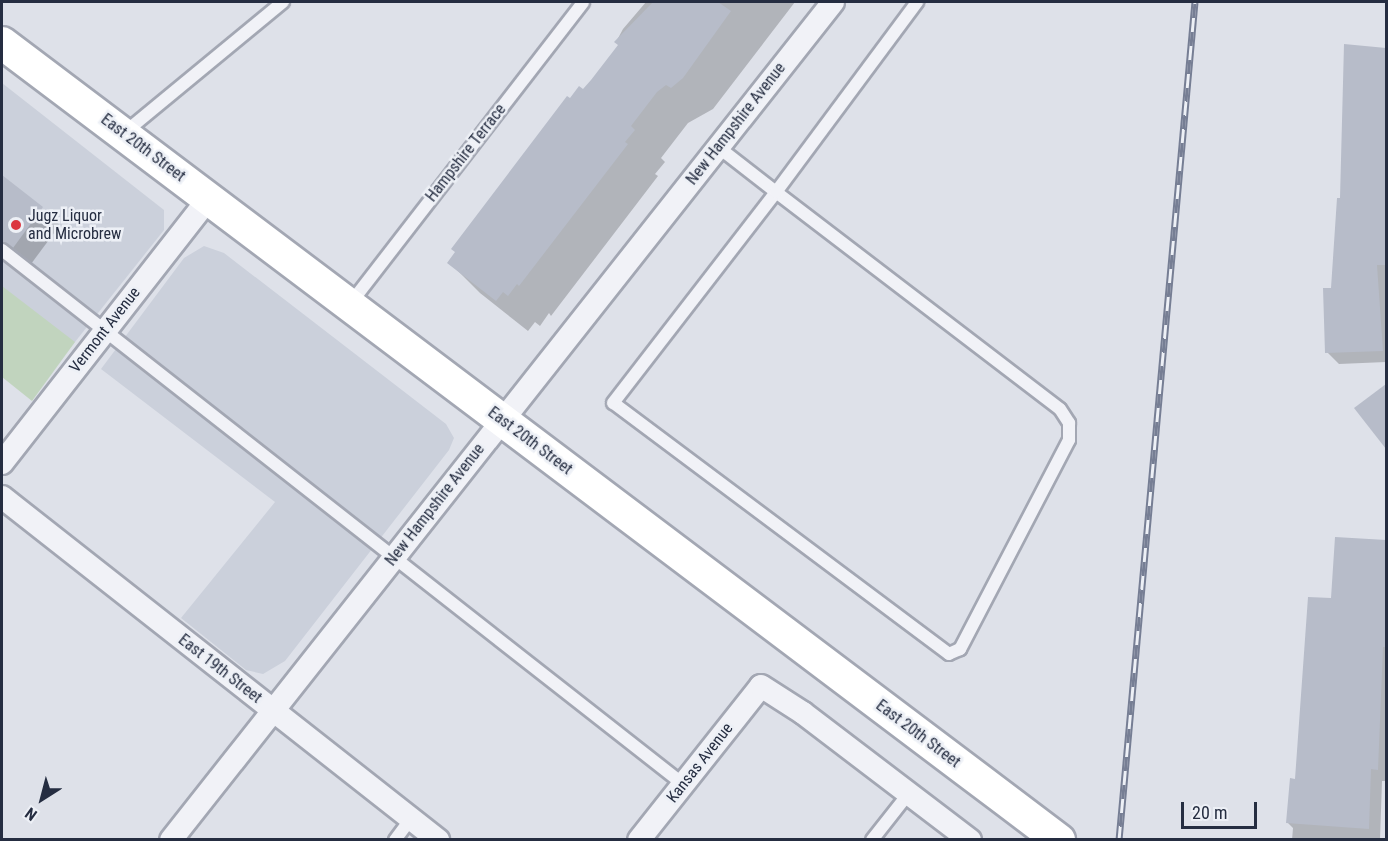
<!DOCTYPE html>
<html>
<head>
<meta charset="utf-8">
<style>
  body { margin:0 }
  #map { position:relative; width:1388px; height:841px; overflow:hidden; background:#dee1e9; font-family:"Roboto Condensed",sans-serif }
  div>[style] { position:absolute }
  .built>* { inset:0; background:#cbd0db }
  .green>* { inset:0; background:#c1d4be }
  .shadow>* { inset:0; background:#0003 }
  .building>* { inset:0; background:#b7bcc9 }
  .roads { filter:drop-shadow(2px 0 #a3a7b3) drop-shadow(-2px 0 #a3a7b3) drop-shadow(0 2px #a3a7b3) drop-shadow(0 -2px #a3a7b3) }
  .service>* { height:12px; margin:-6px; padding:0 6px; transform-origin:6px; border-radius:6px; background:#f1f2f7 }
  .minor>* { height:22px; margin:-11px; padding:0 11px; transform-origin:11px; border-radius:11px; background:#f1f2f7 }
  .secondary>* { height:32px; margin:-16px; padding:0 16px; transform-origin:16px; border-radius:16px; background:#fff }
  .rail>* { height:7px; margin-top:-3.5px; transform-origin:0; background:repeating-linear-gradient(90deg,#edf0f6 0 14px,#767e94 0 28px); box-sizing:border-box; border-block:2px solid #767e94 }
  .dots>* { width:16px; height:16px; translate:-50% -50%; box-sizing:border-box; border:3px solid #edf0f6; border-radius:50% }
  span { translate:-50% -50%; white-space:nowrap; text-align:center; line-height:1.15; -webkit-text-stroke:5px #edf0f6; paint-order:stroke }
  .street-label { font-size:16px; color:#252d41 }
  .poi-label { font-size:16px; color:#252d41 }
  .left { translate:0 -50%; text-align:left }
  .frame { position:absolute; inset:0; border:3px solid #252d41; pointer-events:none }
  .north { position:absolute; left:12px; top:769px; width:60px; height:60px; -webkit-text-stroke:4px #edf0f6; paint-order:stroke; rotate:216deg; font-size:16px; font-weight:700; line-height:24px; text-align:center; color:#252d41 }
  .north::after { content:''; display:block; margin:auto; width:21px; height:27px; background:#252d41; clip-path:polygon(50% 0,100% 100%,50% 72%,0 100%) }
  .scale { position:absolute; left:1181px; top:802px; width:76px; height:27px; box-sizing:border-box; border:3px solid #252d41; border-top:0; padding-left:8px; font-size:18px; line-height:21px; white-space:nowrap; color:#252d41; -webkit-text-stroke:4px #edf0f6; paint-order:stroke }
</style>
</head>
<body>
<div id="map">
  <div class="built">
    <div style="clip-path:polygon(2px 83px,164px 210px,164px 230px,71px 347px,2px 292px)"></div>
    <div style="clip-path:polygon(204px 246px,224px 253px,446px 424px,454px 438px,449px 450px,285px 661px,263px 674px,246px 670px,181px 618px,275px 502px,101px 369px,184px 258px)"></div>
  </div>
  <div class="green">
    <div style="clip-path:polygon(2px 286px,75px 342px,32px 401px,2px 377px)"></div>
  </div>
  <div class="shadow">
    <div style="clip-path:polygon(646px 2px,795px 2px,713px 109px,688px 123px,661px 158px,665px 162px,655px 174px,658px 176px,551px 316px,549px 313px,540px 326px,535px 322px,528px 331px,480px 293px,449px 262px,570px 100px,583px 91px,620px 46px,616px 42px,623px 29px)"></div>
    <div style="clip-path:polygon(1346px 46px,1386px 50px,1386px 362px,1339px 364px,1327px 352px,1341px 200px)"></div>
    <div style="clip-path:polygon(2px 177px,60px 225px,31px 264px,2px 244px)"></div>
    <div style="clip-path:polygon(1386px 386px,1386px 446px,1356px 408px)"></div>
    <div style="clip-path:polygon(1337px 539px,1386px 542px,1386px 781px,1382px 781px,1380px 840px,1292px 840px,1293px 828px,1288px 823px,1333px 600px)"></div>
  </div>
  <div class="building">
    <div style="clip-path:polygon(653px 2px,718px 2px,731px 11px,683px 78px,671px 88px,666px 85px,657px 92px,631px 126px,635px 130px,625px 142px,628px 144px,519px 286px,517px 284px,508px 296px,503px 292px,496px 301px,447px 263px,455px 252px,451px 249px,567px 96px,570px 98px,579px 86px,583px 89px,591px 80px,618px 45px,614px 42px)"></div>
    <div style="clip-path:polygon(1344px 44px,1386px 48px,1386px 265px,1377px 265px,1383px 351px,1325px 353px,1323px 288px,1331px 288px,1337px 198px,1340px 198px)"></div>
    <div style="clip-path:polygon(2px 175px,43px 207px,13px 248px,2px 242px)"></div>
    <div style="clip-path:polygon(1386px 384px,1386px 449px,1354px 408px)"></div>
    <div style="clip-path:polygon(1335px 537px,1386px 540px,1386px 647px,1383px 647px,1378px 770px,1371px 769px,1369px 829px,1286px 823px,1290px 778px,1295px 779px,1308px 597px,1331px 598px)"></div>
  </div>
  <div class="roads">
    <div class="service">
      <div style="left:124px;top:133px;width:206px;rotate:-39.5deg"></div>
      <div style="left:718px;top:147px;width:73px;rotate:37.8deg"></div>
      <div style="left:776px;top:192px;width:357px;rotate:37.4deg"></div>
      <div style="left:1060px;top:409px;width:17px;rotate:57deg"></div>
      <div style="left:1069px;top:423px;width:17px;rotate:90deg"></div>
      <div style="left:1069px;top:440px;width:236px;rotate:117.5deg"></div>
      <div style="left:960px;top:649px;width:12px;rotate:156deg"></div>
      <div style="left:949px;top:654px;width:419px;rotate:-143.2deg"></div>
      <div style="left:613px;top:403px;width:267px;rotate:-52.3deg"></div>
      <div style="left:776px;top:192px;width:237px;rotate:-53.4deg"></div>
      <div style="left:2px;top:250px;width:865px;rotate:38.1deg"></div>
      <div style="left:350px;top:304px;width:381px;rotate:-52.3deg"></div>
      <div style="left:395px;top:840px;width:26px;rotate:-53deg"></div>
      <div style="left:872px;top:840px;width:60px;rotate:-51.8deg"></div>
    </div>
    <div class="minor">
      <div style="left:2px;top:463px;width:336px;rotate:-52deg"></div>
      <div style="left:2px;top:497px;width:555px;rotate:38.19deg"></div>
      <div style="left:171px;top:840px;width:1068px;rotate:-51.69deg"></div>
      <div style="left:639px;top:840px;width:196px;rotate:-51.6deg"></div>
      <div style="left:761px;top:686px;width:50px;rotate:32.7deg"></div>
      <div style="left:803px;top:713px;width:210px;rotate:37.3deg"></div>
    </div>
    <div class="secondary">
      <div style="left:2px;top:43px;width:1324px;rotate:37.02deg"></div>
    </div>
  </div>
  <div class="rail">
    <div style="left:1119px;top:840px;width:841px;rotate:-84.82deg"></div>
  </div>
  <div class="dots">
    <div style="left:16px;top:225px;background:#db3640"></div>
  </div>
  <div class="street-label">
    <span style="left:736px;top:124px;rotate:-52deg">New Hampshire Avenue</span>
    <span style="left:143px;top:148px;rotate:37deg">East 20th Street</span>
    <span style="left:466px;top:153px;rotate:-52deg">Hampshire Terrace</span>
    <span style="left:105px;top:330px;rotate:-52deg">Vermont Avenue</span>
    <span style="left:530px;top:441px;rotate:37deg">East 20th Street</span>
    <span style="left:435px;top:505px;rotate:-52deg">New Hampshire Avenue</span>
    <span style="left:220px;top:669px;rotate:38deg">East 19th Street</span>
    <span style="left:918px;top:734px;rotate:37deg">East 20th Street</span>
    <span style="left:700px;top:763px;rotate:-52deg">Kansas Avenue</span>
  </div>
  <div class="poi-label">
    <span class="left" style="left:28px;top:225px">Jugz Liquor<br>and Microbrew</span>
  </div>
  <div class="frame"></div>
  <div class="north">N</div>
  <div class="scale">20 m</div>
</div>
</body>
</html>
